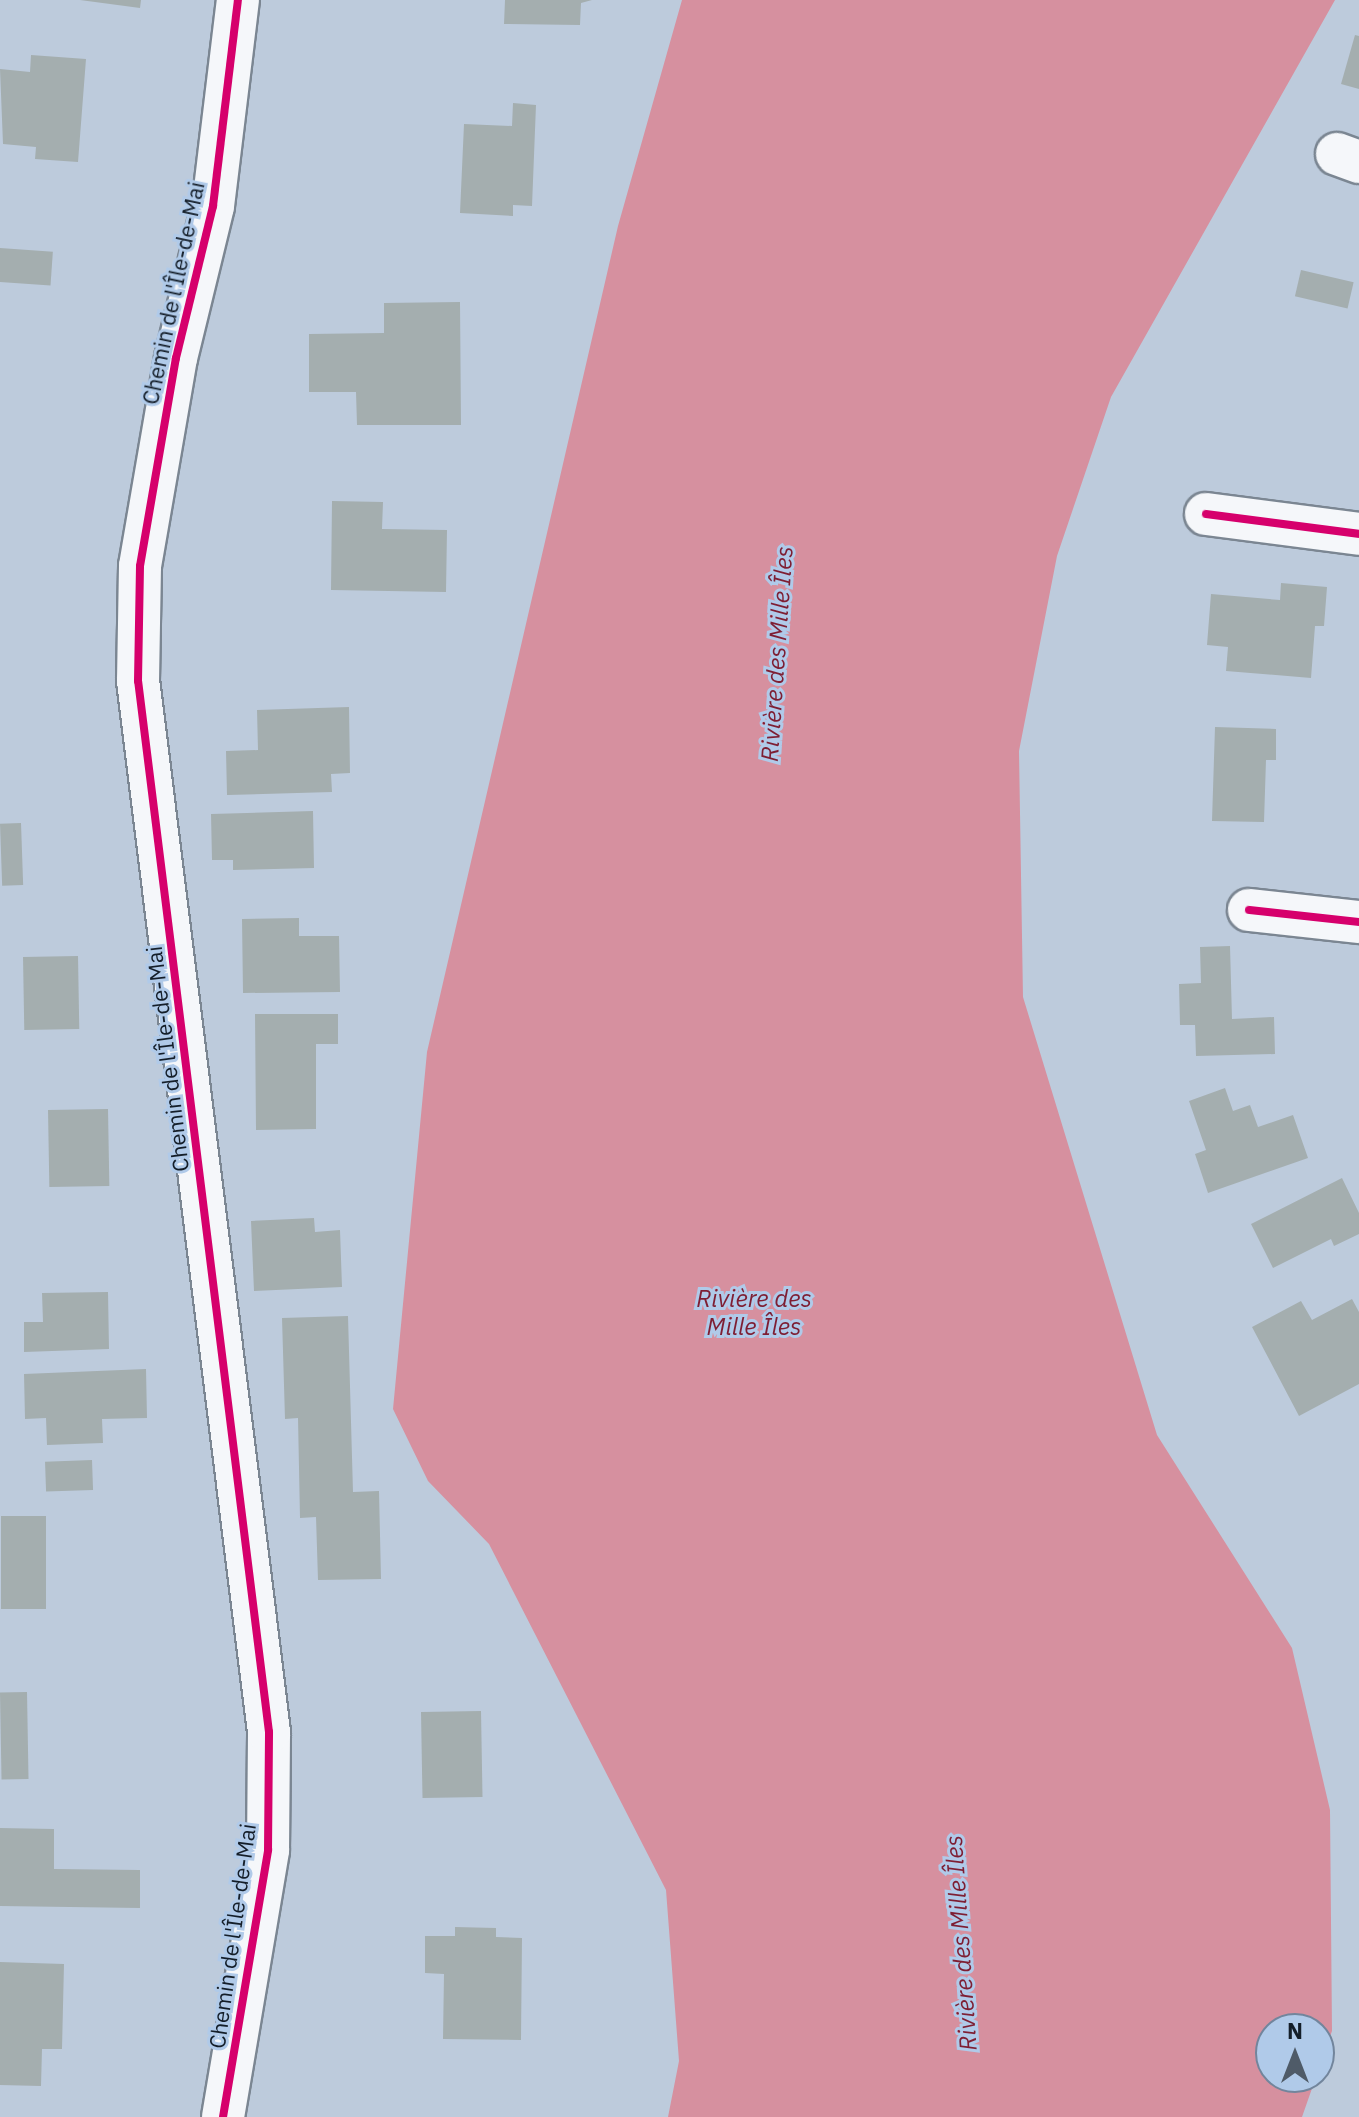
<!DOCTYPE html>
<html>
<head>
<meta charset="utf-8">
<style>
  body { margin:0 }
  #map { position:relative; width:1359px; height:2117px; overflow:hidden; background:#bdcbdc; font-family:"IBM Plex Sans",sans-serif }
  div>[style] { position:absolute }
  .water>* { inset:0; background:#d6909f }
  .building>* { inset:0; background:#a4aeaf; transform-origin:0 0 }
  .roads { filter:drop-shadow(2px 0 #7b8692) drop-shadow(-2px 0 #7b8692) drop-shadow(0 2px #7b8692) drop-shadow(0 -2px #7b8692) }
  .minor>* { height:42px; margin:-21px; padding:0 21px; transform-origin:21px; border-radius:21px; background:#f5f7fa }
  .cycleway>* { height:8px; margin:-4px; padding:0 4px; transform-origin:4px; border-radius:4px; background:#d6006c }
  span { translate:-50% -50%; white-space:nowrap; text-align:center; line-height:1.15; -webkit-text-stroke:6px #b0cae9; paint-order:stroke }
  .street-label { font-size:22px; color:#141e29 }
  .water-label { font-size:24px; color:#7e1e33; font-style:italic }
  .north { position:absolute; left:1255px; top:2013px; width:80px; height:80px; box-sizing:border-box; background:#b0cae9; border:2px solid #72859c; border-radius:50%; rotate:0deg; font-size:22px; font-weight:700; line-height:32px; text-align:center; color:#141e29 }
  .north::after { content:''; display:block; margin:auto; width:28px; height:36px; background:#4f5b68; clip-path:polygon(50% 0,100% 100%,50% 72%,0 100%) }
</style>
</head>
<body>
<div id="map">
  <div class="water">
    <div style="clip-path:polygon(682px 0,1335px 0,1111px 397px,1057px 556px,1019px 751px,1023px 997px,1157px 1435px,1292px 1648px,1330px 1810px,1332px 2031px,1319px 2067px,1319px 2029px,1271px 2029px,1271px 2077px,1316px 2077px,1302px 2117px,668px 2117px,679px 2061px,666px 1890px,489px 1544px,428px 1481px,393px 1409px,427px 1052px,618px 226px)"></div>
  </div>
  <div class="building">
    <div style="clip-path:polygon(80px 0,141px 0,140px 8px)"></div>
    <div style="clip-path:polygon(505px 0,592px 0,581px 3px,580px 25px,504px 24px)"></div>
    <div style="clip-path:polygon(1355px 35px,1359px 36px,1359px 89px,1341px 84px)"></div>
    <div style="clip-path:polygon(31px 55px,86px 59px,78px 162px,35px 159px,36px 147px,3px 144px,0 69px,30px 72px)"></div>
    <div style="clip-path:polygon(513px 103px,536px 105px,532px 206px,513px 205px,513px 216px,460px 213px,464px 124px,512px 126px)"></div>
    <div style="left:0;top:248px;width:53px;height:34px;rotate:4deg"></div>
    <div style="left:1301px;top:270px;width:54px;height:27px;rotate:13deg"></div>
    <div style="clip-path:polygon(460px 302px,461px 425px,357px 425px,356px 392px,309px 392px,309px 334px,384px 333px,384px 303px)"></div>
    <div style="clip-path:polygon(332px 501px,383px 502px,382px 529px,447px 530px,446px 592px,331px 590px)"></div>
    <div style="clip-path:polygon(1281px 583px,1327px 587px,1324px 626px,1315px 626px,1311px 678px,1226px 671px,1228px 647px,1207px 645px,1211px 594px,1280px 600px)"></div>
    <div style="clip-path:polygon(349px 707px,350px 773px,331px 774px,332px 792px,227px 795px,226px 751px,258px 750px,257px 710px)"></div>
    <div style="clip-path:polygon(1215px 727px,1276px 729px,1276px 760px,1266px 760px,1264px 822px,1212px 821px)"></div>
    <div style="clip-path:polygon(313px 811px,314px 868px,233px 870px,233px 860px,212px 860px,211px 814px)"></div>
    <div style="left:21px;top:823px;width:62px;height:21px;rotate:88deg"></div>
    <div style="clip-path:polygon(299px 918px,299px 936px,339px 936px,340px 992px,243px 993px,242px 919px)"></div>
    <div style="clip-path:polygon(1230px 946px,1232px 1019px,1274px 1017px,1275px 1054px,1196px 1056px,1195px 1025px,1180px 1025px,1179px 984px,1201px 983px,1200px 947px)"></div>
    <div style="left:78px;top:956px;width:73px;height:55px;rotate:89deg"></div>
    <div style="clip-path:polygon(255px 1014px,338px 1014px,338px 1044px,316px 1044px,316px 1129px,256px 1130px)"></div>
    <div style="clip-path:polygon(1225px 1088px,1233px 1111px,1250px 1105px,1258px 1127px,1293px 1115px,1308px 1158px,1208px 1193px,1195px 1154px,1206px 1150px,1189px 1101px)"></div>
    <div style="left:108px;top:1109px;width:77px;height:60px;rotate:89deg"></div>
    <div style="clip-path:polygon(1342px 1178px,1359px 1213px,1359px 1234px,1334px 1246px,1331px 1239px,1273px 1268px,1251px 1224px)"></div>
    <div style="clip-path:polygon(314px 1218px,315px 1232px,340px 1230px,342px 1287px,254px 1291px,251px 1221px)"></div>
    <div style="clip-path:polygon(108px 1292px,109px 1349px,24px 1352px,24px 1322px,43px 1322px,42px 1293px)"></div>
    <div style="clip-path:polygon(1352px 1299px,1359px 1312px,1359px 1384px,1299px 1416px,1252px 1327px,1301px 1301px,1312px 1320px)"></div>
    <div style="clip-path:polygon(348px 1316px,353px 1492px,379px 1491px,381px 1579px,318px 1580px,316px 1517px,300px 1518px,298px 1418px,285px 1419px,282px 1318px)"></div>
    <div style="clip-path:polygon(146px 1369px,147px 1418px,102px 1419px,103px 1443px,47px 1445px,46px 1418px,25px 1419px,24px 1374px)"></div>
    <div style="left:92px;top:1460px;width:30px;height:47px;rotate:88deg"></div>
    <div style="left:1px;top:1516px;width:45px;height:93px"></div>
    <div style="left:27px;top:1692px;width:87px;height:27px;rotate:89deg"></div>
    <div style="left:481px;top:1711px;width:86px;height:60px;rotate:89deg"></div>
    <div style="clip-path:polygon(0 1828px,54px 1829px,54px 1869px,140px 1870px,140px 1908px,0 1906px)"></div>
    <div style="clip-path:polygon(455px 1927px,496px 1928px,496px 1937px,522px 1938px,521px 2040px,443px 2039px,444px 1974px,425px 1973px,425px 1936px,455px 1936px)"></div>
    <div style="clip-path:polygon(0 1962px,64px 1964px,62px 2049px,42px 2049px,41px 2086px,0 2085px)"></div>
  </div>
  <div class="roads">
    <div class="minor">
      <div style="left:1337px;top:154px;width:23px;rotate:20deg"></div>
      <div style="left:1206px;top:514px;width:154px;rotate:7.4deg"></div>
      <div style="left:1249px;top:910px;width:111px;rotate:6.2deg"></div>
      <div style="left:223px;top:2117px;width:271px;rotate:-80.4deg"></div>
      <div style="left:268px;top:1850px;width:118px;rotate:-89.5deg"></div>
      <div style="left:269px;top:1732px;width:1059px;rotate:-97.1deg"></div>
      <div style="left:138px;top:681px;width:115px;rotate:-89deg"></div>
      <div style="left:140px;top:566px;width:211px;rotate:-80.2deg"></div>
      <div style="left:176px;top:358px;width:156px;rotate:-76.3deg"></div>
      <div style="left:213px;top:206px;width:208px;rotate:-83.1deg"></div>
    </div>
  </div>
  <div class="cycleway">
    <div style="left:1206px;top:514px;width:154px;rotate:7.4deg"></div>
    <div style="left:1249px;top:910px;width:111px;rotate:6.2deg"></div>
    <div style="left:223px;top:2117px;width:271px;rotate:-80.4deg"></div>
    <div style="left:268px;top:1850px;width:118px;rotate:-89.5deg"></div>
    <div style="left:269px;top:1732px;width:1059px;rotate:-97.1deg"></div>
    <div style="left:138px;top:681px;width:115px;rotate:-89deg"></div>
    <div style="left:140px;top:566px;width:211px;rotate:-80.2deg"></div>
    <div style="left:176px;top:358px;width:156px;rotate:-76.3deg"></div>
    <div style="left:213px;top:206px;width:208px;rotate:-83.1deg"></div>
  </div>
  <div class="street-label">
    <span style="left:173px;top:293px;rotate:-78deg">Chemin de l'Île-de-Mai</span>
    <span style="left:167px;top:1059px;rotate:-97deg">Chemin de l'Île-de-Mai</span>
    <span style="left:232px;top:1936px;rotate:-82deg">Chemin de l'Île-de-Mai</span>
  </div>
  <div class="water-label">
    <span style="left:777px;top:654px;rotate:-86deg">Rivière des Mille Îles</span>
    <span style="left:754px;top:1313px">Rivière des<br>Mille Îles</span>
    <span style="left:961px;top:1943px;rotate:-94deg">Rivière des Mille Îles</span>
  </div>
  <div class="north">N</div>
</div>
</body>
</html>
